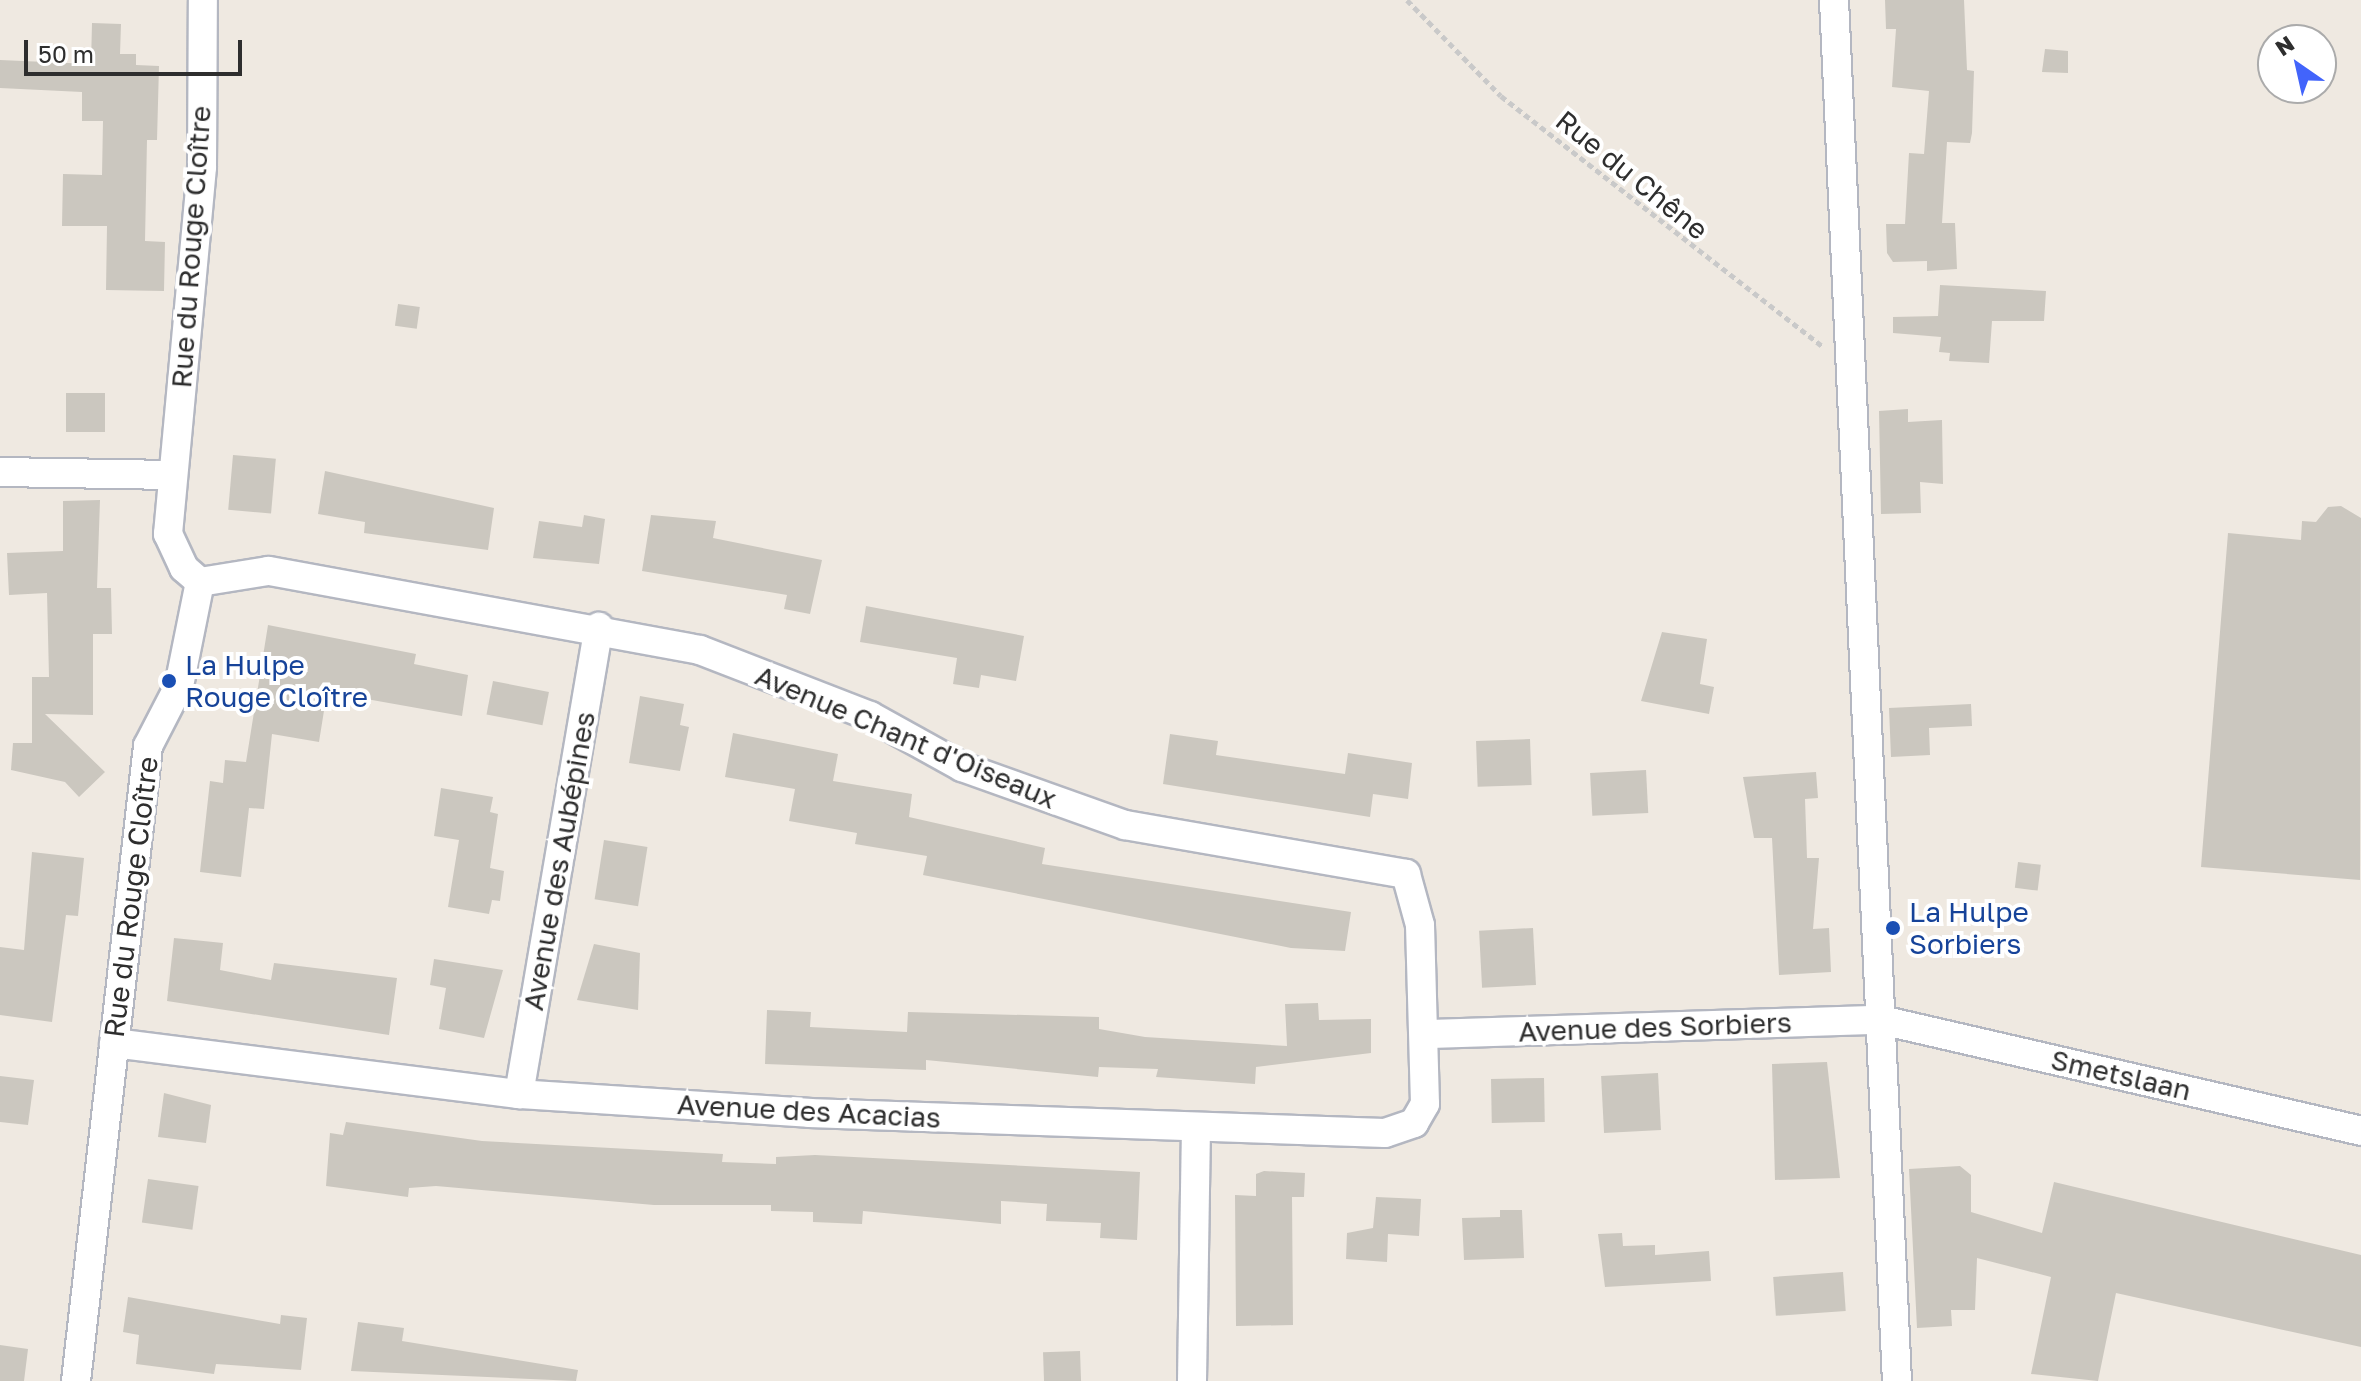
<!DOCTYPE html>
<html>
<head>
<meta charset="utf-8">
<style>
  body { margin:0 }
  #map { position:relative; width:2361px; height:1381px; overflow:hidden; background:#efe9e1; font-family:"Golos Text",sans-serif }
  div>[style] { position:absolute }
  .building>* { inset:0; background:#cbc7bf; transform-origin:0 0 }
  .path>* { height:5px; margin-top:-2.5px; transform-origin:0; background:repeating-linear-gradient(90deg,#c9c9c9 0 6px,transparent 0 10px) }
  .roads { filter:drop-shadow(2px 0 #b4b7c1) drop-shadow(-2px 0 #b4b7c1) drop-shadow(0 2px #b4b7c1) drop-shadow(0 -2px #b4b7c1) }
  .minor>* { height:28px; margin:-14px; padding:0 14px; transform-origin:14px; border-radius:14px; background:#fff }
  .dots>* { width:22px; height:22px; translate:-50% -50%; box-sizing:border-box; border:4px solid #fff; border-radius:50% }
  span { translate:-50% -50%; white-space:nowrap; text-align:center; line-height:1.15; -webkit-text-stroke:8px #fff; paint-order:stroke }
  .street-label { font-size:28px; color:#2e2e2e }
  .transit-label { font-size:28px; color:#164399 }
  .left { translate:0 -50%; text-align:left }
  .north { position:absolute; left:2257px; top:24px; width:80px; height:80px; box-sizing:border-box; background:#fff; border:2px solid #ababab; border-radius:50%; rotate:326deg; font-size:22px; font-weight:700; line-height:32px; text-align:center; color:#2e2e2e }
  .north::after { content:''; display:block; margin:auto; width:28px; height:36px; background:#4264fb; clip-path:polygon(50% 0,100% 100%,50% 72%,0 100%) }
  .scale { position:absolute; left:24px; top:40px; width:218px; height:36px; box-sizing:border-box; border:4px solid #2e2e2e; border-top:0; padding-left:10px; font-size:24px; line-height:28px; white-space:nowrap; color:#2e2e2e; -webkit-text-stroke:6px #fff; paint-order:stroke }
</style>
</head>
<body>
<div id="map">
  <div class="building">
    <div style="clip-path:polygon(1885px 0,1964px 0,1967px 70px,1974px 71px,1972px 133px,1970px 143px,1947px 142px,1942px 223px,1955px 223px,1957px 269px,1927px 271px,1927px 261px,1893px 262px,1887px 253px,1886px 224px,1905px 224px,1909px 153px,1924px 154px,1929px 91px,1892px 87px,1896px 29px,1886px 29px)"></div>
    <div style="clip-path:polygon(92px 23px,121px 24px,120px 54px,136px 54px,136px 65px,159px 66px,157px 140px,147px 140px,145px 241px,165px 242px,164px 291px,106px 290px,107px 226px,62px 226px,63px 174px,102px 175px,103px 121px,82px 121px,82px 92px,0 88px,0 60px,91px 64px)"></div>
    <div style="clip-path:polygon(2045px 49px,2068px 51px,2068px 73px,2042px 72px)"></div>
    <div style="clip-path:polygon(1940px 285px,2046px 291px,2044px 321px,1992px 321px,1989px 363px,1949px 361px,1950px 353px,1939px 352px,1941px 337px,1893px 333px,1893px 317px,1938px 316px)"></div>
    <div style="left:398px;top:304px;width:22px;height:22px;rotate:8deg"></div>
    <div style="left:66px;top:393px;width:39px;height:39px"></div>
    <div style="clip-path:polygon(1908px 409px,1908px 422px,1942px 420px,1943px 484px,1920px 482px,1921px 513px,1881px 514px,1879px 411px)"></div>
    <div style="left:233px;top:455px;width:43px;height:55px;rotate:5deg"></div>
    <div style="clip-path:polygon(325px 471px,494px 508px,488px 550px,364px 533px,365px 522px,318px 514px)"></div>
    <div style="clip-path:polygon(100px 500px,97px 588px,111px 588px,112px 634px,93px 634px,93px 715px,45px 714px,105px 772px,79px 797px,65px 782px,11px 770px,13px 743px,32px 743px,32px 677px,49px 677px,47px 593px,9px 595px,7px 553px,63px 551px,63px 501px)"></div>
    <div style="clip-path:polygon(2341px 506px,2361px 518px,2360px 880px,2201px 867px,2228px 533px,2301px 540px,2302px 521px,2316px 522px,2328px 507px)"></div>
    <div style="clip-path:polygon(584px 515px,605px 519px,599px 564px,533px 558px,539px 521px,582px 527px)"></div>
    <div style="clip-path:polygon(651px 515px,716px 521px,713px 538px,822px 560px,810px 614px,784px 609px,787px 595px,642px 571px)"></div>
    <div style="clip-path:polygon(866px 606px,1024px 636px,1016px 681px,981px 675px,979px 688px,953px 684px,957px 658px,860px 642px)"></div>
    <div style="clip-path:polygon(268px 625px,416px 654px,414px 664px,468px 675px,462px 716px,327px 692px,319px 742px,272px 734px,264px 809px,249px 808px,241px 877px,200px 872px,210px 781px,223px 783px,225px 760px,246px 762px)"></div>
    <div style="clip-path:polygon(1662px 632px,1707px 639px,1700px 684px,1714px 687px,1709px 714px,1641px 701px)"></div>
    <div style="left:493px;top:681px;width:57px;height:34px;rotate:11deg"></div>
    <div style="clip-path:polygon(640px 696px,684px 704px,680px 725px,689px 727px,680px 771px,629px 763px)"></div>
    <div style="clip-path:polygon(1971px 704px,1972px 726px,1929px 728px,1930px 755px,1891px 757px,1889px 708px)"></div>
    <div style="clip-path:polygon(733px 733px,838px 754px,833px 781px,912px 794px,909px 817px,1045px 848px,1042px 864px,1351px 912px,1345px 951px,1291px 948px,923px 875px,927px 856px,855px 844px,857px 833px,789px 821px,795px 789px,725px 777px)"></div>
    <div style="clip-path:polygon(1170px 734px,1218px 741px,1216px 755px,1345px 774px,1348px 753px,1412px 763px,1408px 799px,1373px 794px,1370px 817px,1163px 784px)"></div>
    <div style="left:1530px;top:739px;width:46px;height:54px;rotate:88deg"></div>
    <div style="left:1646px;top:770px;width:43px;height:56px;rotate:87deg"></div>
    <div style="clip-path:polygon(1816px 772px,1818px 798px,1805px 799px,1807px 858px,1819px 858px,1813px 929px,1829px 928px,1831px 972px,1779px 975px,1772px 838px,1754px 838px,1743px 777px)"></div>
    <div style="clip-path:polygon(441px 788px,493px 797px,490px 812px,498px 814px,490px 868px,504px 871px,500px 901px,492px 900px,489px 914px,448px 907px,459px 840px,434px 836px)"></div>
    <div style="left:604px;top:840px;width:44px;height:60px;rotate:9deg"></div>
    <div style="clip-path:polygon(32px 852px,84px 858px,78px 916px,66px 915px,52px 1022px,0 1015px,0 947px,24px 950px)"></div>
    <div style="left:2018px;top:862px;width:23px;height:26px;rotate:7deg"></div>
    <div style="left:1533px;top:928px;width:57px;height:54px;rotate:87deg"></div>
    <div style="clip-path:polygon(174px 938px,223px 943px,220px 970px,271px 980px,274px 963px,397px 978px,389px 1035px,167px 1001px)"></div>
    <div style="clip-path:polygon(594px 944px,640px 953px,638px 1010px,577px 1000px)"></div>
    <div style="clip-path:polygon(434px 959px,503px 970px,484px 1038px,439px 1029px,446px 988px,430px 985px)"></div>
    <div style="clip-path:polygon(1318px 1003px,1319px 1020px,1371px 1019px,1371px 1053px,1256px 1067px,1255px 1084px,1156px 1077px,1158px 1069px,1099px 1067px,1098px 1077px,926px 1060px,926px 1070px,765px 1064px,767px 1010px,811px 1012px,810px 1027px,907px 1032px,908px 1012px,1099px 1017px,1099px 1029px,1145px 1037px,1287px 1046px,1285px 1004px)"></div>
    <div style="clip-path:polygon(1827px 1062px,1840px 1178px,1775px 1180px,1772px 1064px)"></div>
    <div style="left:1658px;top:1073px;width:57px;height:57px;rotate:87deg"></div>
    <div style="clip-path:polygon(0 1076px,34px 1080px,28px 1125px,0 1122px)"></div>
    <div style="left:1544px;top:1078px;width:44px;height:53px;rotate:89deg"></div>
    <div style="clip-path:polygon(164px 1093px,211px 1105px,206px 1143px,158px 1137px)"></div>
    <div style="clip-path:polygon(346px 1122px,482px 1141px,723px 1154px,722px 1162px,776px 1164px,776px 1157px,815px 1155px,1140px 1172px,1137px 1240px,1100px 1238px,1101px 1223px,1046px 1221px,1047px 1204px,1001px 1201px,1001px 1224px,863px 1211px,862px 1224px,813px 1222px,813px 1212px,771px 1211px,771px 1205px,654px 1205px,436px 1186px,409px 1188px,408px 1197px,326px 1186px,330px 1133px,343px 1135px)"></div>
    <div style="clip-path:polygon(1960px 1166px,1971px 1175px,1971px 1212px,2042px 1233px,2054px 1182px,2361px 1255px,2361px 1347px,2116px 1293px,2098px 1381px,2031px 1374px,2051px 1277px,1977px 1258px,1975px 1310px,1951px 1310px,1952px 1326px,1917px 1328px,1909px 1169px)"></div>
    <div style="clip-path:polygon(1264px 1171px,1305px 1173px,1304px 1197px,1292px 1197px,1293px 1325px,1236px 1326px,1235px 1195px,1256px 1196px,1256px 1174px)"></div>
    <div style="left:148px;top:1179px;width:51px;height:44px;rotate:8deg"></div>
    <div style="clip-path:polygon(1376px 1197px,1421px 1199px,1419px 1236px,1388px 1234px,1387px 1262px,1346px 1259px,1347px 1233px,1373px 1228px)"></div>
    <div style="clip-path:polygon(1500px 1210px,1522px 1210px,1524px 1258px,1464px 1260px,1462px 1218px,1500px 1217px)"></div>
    <div style="clip-path:polygon(1622px 1233px,1623px 1246px,1655px 1245px,1655px 1255px,1709px 1251px,1711px 1281px,1605px 1287px,1598px 1234px)"></div>
    <div style="left:1843px;top:1272px;width:39px;height:70px;rotate:86deg"></div>
    <div style="clip-path:polygon(128px 1297px,280px 1324px,281px 1315px,307px 1318px,301px 1370px,216px 1364px,214px 1374px,136px 1364px,139px 1335px,123px 1332px)"></div>
    <div style="clip-path:polygon(358px 1322px,404px 1328px,402px 1341px,578px 1370px,576px 1381px,351px 1371px)"></div>
    <div style="clip-path:polygon(0 1345px,28px 1349px,24px 1381px,0 1381px)"></div>
    <div style="left:1080px;top:1351px;width:30px;height:37px;rotate:88deg"></div>
  </div>
  <div class="path">
    <div style="left:1407px;top:0;width:134px;rotate:45.6deg"></div>
    <div style="left:1501px;top:96px;width:409px;rotate:37.9deg"></div>
  </div>
  <div class="roads">
    <div class="minor">
      <div style="left:1834px;top:0;width:1382px;rotate:87.39deg"></div>
      <div style="left:0;top:472px;width:172px;rotate:1deg"></div>
      <div style="left:200px;top:582px;width:21px;rotate:-139deg"></div>
      <div style="left:184px;top:568px;width:38px;rotate:-115deg"></div>
      <div style="left:168px;top:534px;width:369px;rotate:-84.7deg"></div>
      <div style="left:202px;top:167px;width:167px;rotate:-89.7deg"></div>
      <div style="left:1428px;top:1034px;width:453px;rotate:-1.8deg"></div>
      <div style="left:1881px;top:1020px;width:493px;rotate:13deg"></div>
      <div style="left:114px;top:1043px;width:408px;rotate:7.2deg"></div>
      <div style="left:519px;top:1094px;width:291px;rotate:3.7deg"></div>
      <div style="left:809px;top:1113px;width:576px;rotate:1.99deg"></div>
      <div style="left:1385px;top:1133px;width:31px;rotate:-19deg"></div>
      <div style="left:1414px;top:1123px;width:22px;rotate:-60deg"></div>
      <div style="left:1425px;top:1104px;width:179px;rotate:-91.6deg"></div>
      <div style="left:1420px;top:925px;width:53px;rotate:-105.4deg"></div>
      <div style="left:1406px;top:874px;width:285px;rotate:-170.1deg"></div>
      <div style="left:1125px;top:825px;width:173px;rotate:-160.4deg"></div>
      <div style="left:962px;top:767px;width:105px;rotate:-151deg"></div>
      <div style="left:870px;top:716px;width:182px;rotate:-158.8deg"></div>
      <div style="left:700px;top:650px;width:439px;rotate:-169.6deg"></div>
      <div style="left:268px;top:571px;width:69px;rotate:170.8deg"></div>
      <div style="left:519px;top:1094px;width:474px;rotate:-80.3deg"></div>
      <div style="left:76px;top:1381px;width:639px;rotate:-83.53deg"></div>
      <div style="left:148px;top:746px;width:68px;rotate:-62.7deg"></div>
      <div style="left:179px;top:686px;width:106px;rotate:-78.6deg"></div>
      <div style="left:1192px;top:1381px;width:253px;rotate:-89.1deg"></div>
    </div>
  </div>
  <div class="dots">
    <div style="left:169px;top:681px;background:#1a4fb4"></div>
    <div style="left:1893px;top:928px;background:#1a4fb4"></div>
  </div>
  <div class="street-label">
    <span style="left:1632px;top:175px;rotate:39deg">Rue du Chêne</span>
    <span style="left:191px;top:247px;rotate:-86deg">Rue du Rouge Cloître</span>
    <span style="left:906px;top:737px;rotate:23deg">Avenue Chant d'Oiseaux</span>
    <span style="left:559px;top:861px;rotate:-80deg">Avenue des Aubépines</span>
    <span style="left:131px;top:897px;rotate:-83deg">Rue du Rouge Cloître</span>
    <span style="left:1655px;top:1027px;rotate:-2deg">Avenue des Sorbiers</span>
    <span style="left:2121px;top:1075px;rotate:13deg">Smetslaan</span>
    <span style="left:809px;top:1111px;rotate:3deg">Avenue des Acacias</span>
  </div>
  <div class="transit-label">
    <span class="left" style="left:185px;top:681px">La Hulpe<br>Rouge Cloître</span>
    <span class="left" style="left:1909px;top:928px">La Hulpe<br>Sorbiers</span>
  </div>
  <div class="north">N</div>
  <div class="scale">50 m</div>
</div>
</body>
</html>
